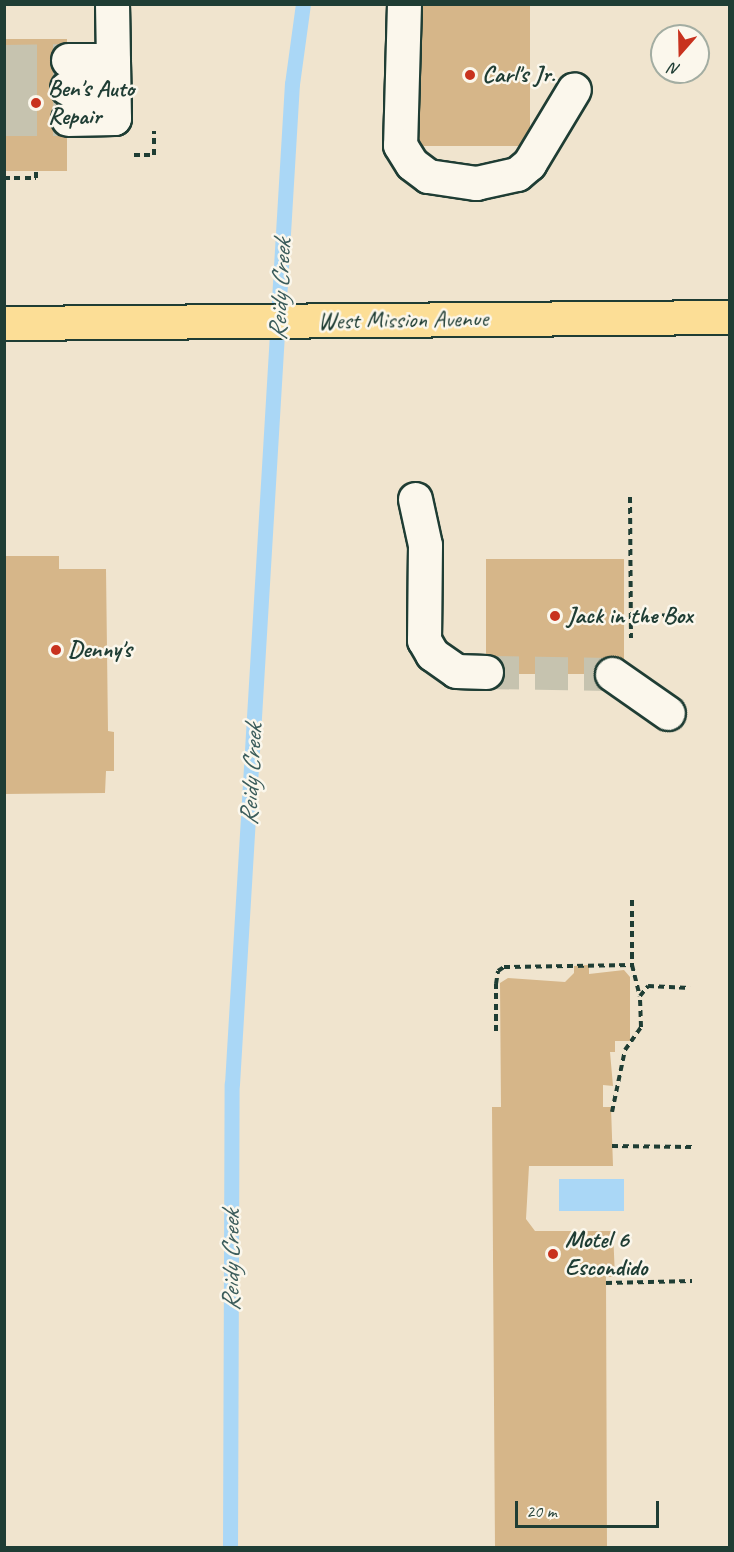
<!DOCTYPE html>
<html>
<head>
<meta charset="utf-8">
<style>
  body { margin:0 }
  #map { position:relative; width:734px; height:1552px; overflow:hidden; background:#f0e4ce; font-family:Caveat,sans-serif }
  div>[style] { position:absolute }
  .water>* { inset:0; background:#aad7f6; transform-origin:0 0 }
  .stream>* { height:15px; margin:-7.5px; padding:0 7.5px; transform-origin:7.5px; border-radius:7.5px; background:#aad7f6 }
  .building>* { inset:0; background:#d6b689; transform-origin:0 0 }
  .minor-tunnel>* { height:33px; margin-top:-16.5px; transform-origin:0; background:repeating-linear-gradient(90deg,#c6c3af 0 33px,transparent 0 49px) }
  .path>* { height:4px; margin-top:-2px; transform-origin:0; background:repeating-linear-gradient(90deg,#1f3d34 0 6px,transparent 0 10.5px) }
  .roads { filter:drop-shadow(2px 0 #1f3d34) drop-shadow(-2px 0 #1f3d34) drop-shadow(0 2px #1f3d34) drop-shadow(0 -2px #1f3d34) }
  .minor>* { height:33px; margin:-16.5px; padding:0 16.5px; transform-origin:16.5px; border-radius:16.5px; background:#fbf7ec }
  .major>* { height:33px; margin:-16.5px; padding:0 16.5px; transform-origin:16.5px; border-radius:16.5px; background:#fcde96 }
  .dots>* { width:16px; height:16px; translate:-50% -50%; box-sizing:border-box; border:3px solid #fbf7ec; border-radius:50% }
  span { translate:-50% -50%; white-space:nowrap; text-align:center; line-height:1.15; -webkit-text-stroke:5px #fbf7ec; paint-order:stroke }
  .poi-label { font-size:24px; color:#1f3d34; font-weight:700 }
  .left { translate:0 -50%; text-align:left }
  .street-label { font-size:24px; color:#1f3d34 }
  .water-label { font-size:26px; color:#3b5c5b; font-style:italic }
  .frame { position:absolute; inset:0; border:6px solid #1f3d34; pointer-events:none }
  .north { position:absolute; left:650px; top:24px; width:60px; height:60px; box-sizing:border-box; background:#fbf7ec; border:2px solid #a3ada2; border-radius:50%; rotate:200deg; font-size:16px; font-weight:700; line-height:24px; text-align:center; color:#1f3d34 }
  .north::after { content:''; display:block; margin:auto; width:21px; height:27px; background:#c8321e; clip-path:polygon(50% 0,100% 100%,50% 72%,0 100%) }
  .scale { position:absolute; left:515px; top:1501px; width:144px; height:27px; box-sizing:border-box; border:3px solid #1f3d34; border-top:0; padding-left:8px; font-size:18px; line-height:21px; white-space:nowrap; color:#1f3d34; -webkit-text-stroke:4px #fbf7ec; paint-order:stroke }
</style>
</head>
<body>
<div id="map">
  <div class="water">
    <div style="left:559px;top:1179px;width:65px;height:32px"></div>
  </div>
  <div class="stream">
    <div style="left:230px;top:1548px;width:464px;rotate:-89.8deg"></div>
    <div style="left:232px;top:1084px;width:1002px;rotate:-86.57deg"></div>
    <div style="left:292px;top:84px;width:81px;rotate:-82.2deg"></div>
  </div>
  <div class="building">
    <div style="left:409px;top:4px;width:121px;height:142px"></div>
    <div style="left:4px;top:39px;width:63px;height:132px"></div>
    <div style="clip-path:polygon(4px 556px,59px 556px,59px 569px,106px 569px,108px 731px,114px 732px,114px 771px,106px 771px,105px 793px,4px 794px)"></div>
    <div style="left:624px;top:559px;width:115px;height:138px;rotate:90deg"></div>
    <div style="clip-path:polygon(589px 965px,589px 974px,624px 970px,630px 977px,630px 1041px,615px 1041px,615px 1052px,610px 1052px,613px 1086px,603px 1085px,603px 1107px,611px 1107px,613px 1166px,529px 1166px,526px 1219px,535px 1231px,613px 1231px,615px 1277px,606px 1277px,607px 1548px,495px 1548px,492px 1107px,501px 1107px,500px 983px,508px 978px,565px 982px,574px 973px,574px 966px)"></div>
  </div>
  <div class="minor-tunnel">
    <div style="left:4px;top:61px;width:64px;rotate:-0.9deg"></div>
    <div style="left:4px;top:89px;width:63px;rotate:-0.9deg"></div>
    <div style="left:4px;top:119px;width:64px"></div>
    <div style="left:486px;top:672px;width:126px;rotate:0.9deg"></div>
  </div>
  <div class="path">
    <div style="left:134px;top:155px;width:20px"></div>
    <div style="left:154px;top:155px;width:24px;rotate:-90deg"></div>
    <div style="left:4px;top:178px;width:32px"></div>
    <div style="left:36px;top:178px;width:7px;rotate:-90deg"></div>
    <div style="left:630px;top:497px;width:141px;rotate:89.6deg"></div>
    <div style="left:631px;top:616px;width:58px;rotate:-1deg"></div>
    <div style="left:632px;top:900px;width:65px;rotate:90deg"></div>
    <div style="left:496px;top:1031px;width:47px;rotate:-90deg"></div>
    <div style="left:496px;top:984px;width:13px;rotate:-81deg"></div>
    <div style="left:498px;top:971px;width:7px;rotate:-34deg"></div>
    <div style="left:504px;top:967px;width:128px;rotate:-0.9deg"></div>
    <div style="left:632px;top:965px;width:32px;rotate:76deg"></div>
    <div style="left:612px;top:1112px;width:63px;rotate:-78.2deg"></div>
    <div style="left:625px;top:1050px;width:28px;rotate:-55deg"></div>
    <div style="left:641px;top:1027px;width:31px;rotate:-92deg"></div>
    <div style="left:640px;top:996px;width:13px;rotate:-51deg"></div>
    <div style="left:648px;top:986px;width:42px;rotate:2.7deg"></div>
    <div style="left:612px;top:1146px;width:80px;rotate:0.7deg"></div>
    <div style="left:606px;top:1283px;width:86px;rotate:-1.3deg"></div>
  </div>
  <div class="roads">
    <div class="minor">
      <div style="left:404px;top:4px;width:141px;rotate:91.6deg"></div>
      <div style="left:400px;top:145px;width:22px;rotate:58deg"></div>
      <div style="left:412px;top:164px;width:20px;rotate:37deg"></div>
      <div style="left:428px;top:176px;width:49px;rotate:8.3deg"></div>
      <div style="left:476px;top:183px;width:42px;rotate:-12.4deg"></div>
      <div style="left:517px;top:174px;width:16px;rotate:-40deg"></div>
      <div style="left:529px;top:164px;width:87px;rotate:-59deg"></div>
      <div style="left:68px;top:60px;width:45px"></div>
      <div style="left:67px;top:88px;width:46px"></div>
      <div style="left:68px;top:119px;width:46px;rotate:-1.2deg"></div>
      <div style="left:114px;top:118px;width:113px;rotate:-91deg"></div>
      <div style="left:415px;top:499px;width:47px;rotate:77.7deg"></div>
      <div style="left:425px;top:545px;width:95px;rotate:90.6deg"></div>
      <div style="left:424px;top:640px;width:16px;rotate:60deg"></div>
      <div style="left:432px;top:654px;width:29px;rotate:35deg"></div>
      <div style="left:456px;top:671px;width:30px;rotate:2deg"></div>
      <div style="left:612px;top:674px;width:68px;rotate:34.9deg"></div>
    </div>
    <div class="major">
      <div style="left:4px;top:323px;width:726px;rotate:-0.47deg"></div>
    </div>
  </div>
  <div class="dots">
    <div style="left:470px;top:75px;background:#c8321e"></div>
    <div style="left:36px;top:103px;background:#c8321e"></div>
    <div style="left:555px;top:616px;background:#c8321e"></div>
    <div style="left:56px;top:650px;background:#c8321e"></div>
    <div style="left:553px;top:1254px;background:#c8321e"></div>
  </div>
  <div class="poi-label">
    <span class="left" style="left:482px;top:75px">Carl's Jr.</span>
    <span class="left" style="left:48px;top:103px">Ben's Auto<br>Repair</span>
    <span class="left" style="left:567px;top:616px">Jack in the Box</span>
    <span class="left" style="left:68px;top:650px">Denny's</span>
    <span class="left" style="left:565px;top:1254px">Motel 6<br>Escondido</span>
  </div>
  <div class="street-label">
    <span style="left:403px;top:320px;rotate:-1deg">West Mission Avenue</span>
  </div>
  <div class="water-label">
    <span style="left:280px;top:290px;rotate:-87deg">Reidy Creek</span>
    <span style="left:251px;top:775px;rotate:-87deg">Reidy Creek</span>
    <span style="left:231px;top:1261px;rotate:-90deg">Reidy Creek</span>
  </div>
  <div class="frame"></div>
  <div class="north">N</div>
  <div class="scale">20 m</div>
</div>
</body>
</html>
